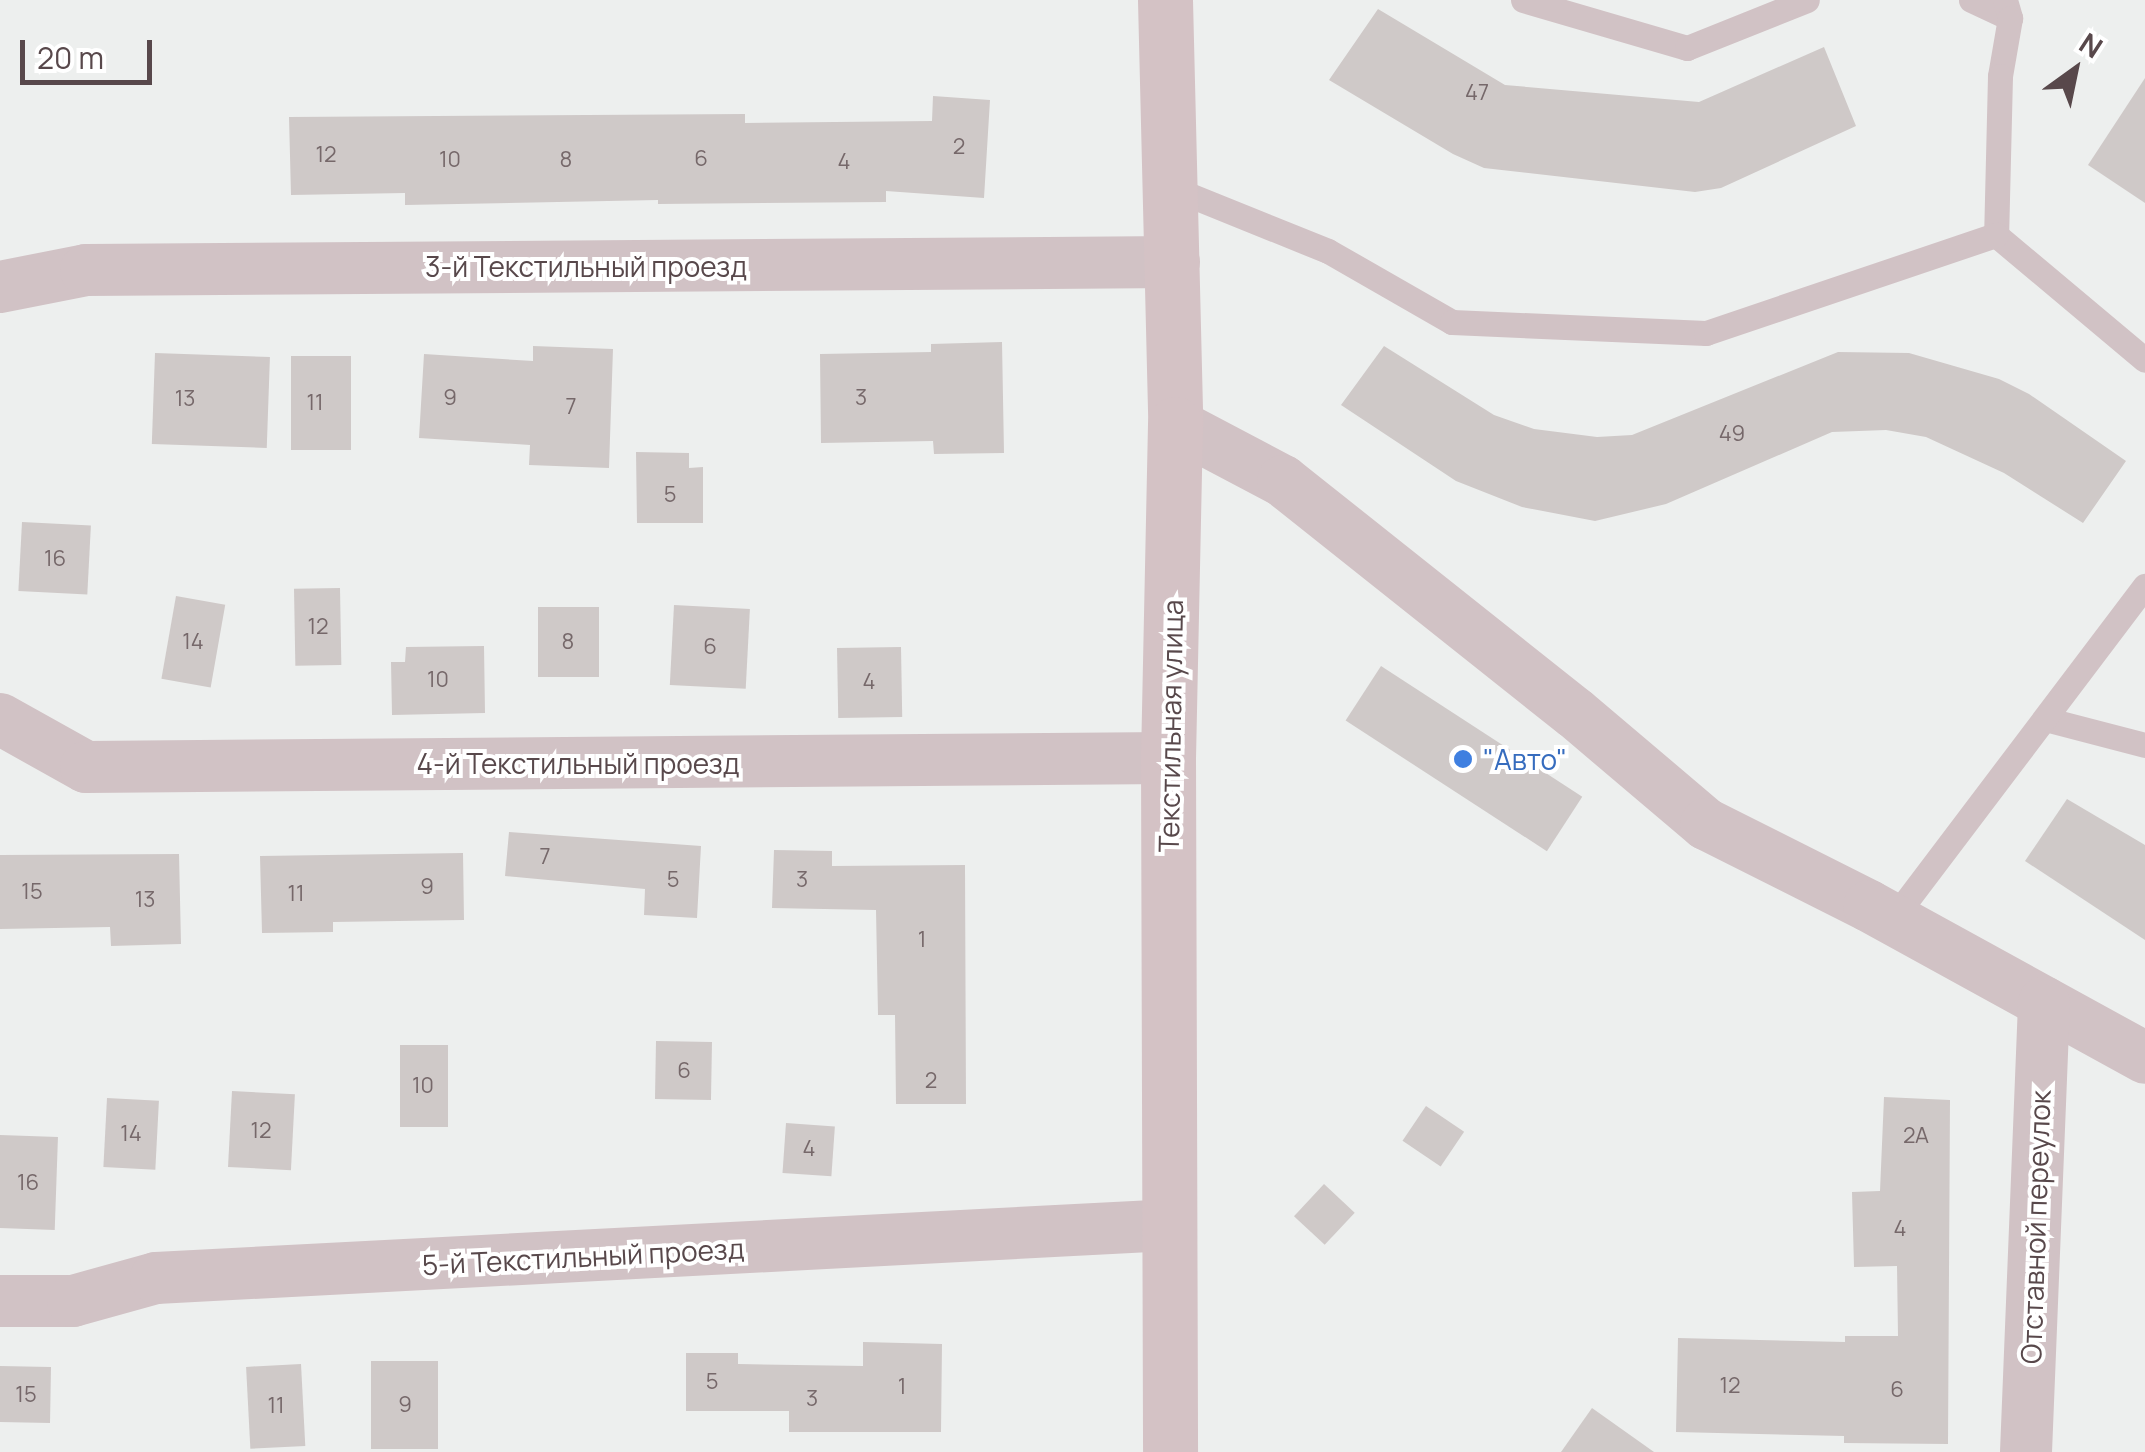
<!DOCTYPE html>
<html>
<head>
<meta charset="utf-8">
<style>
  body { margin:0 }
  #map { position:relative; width:2145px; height:1452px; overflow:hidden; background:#edefee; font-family:Manrope,sans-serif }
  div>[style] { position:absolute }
  .building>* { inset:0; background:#cfc9c8; transform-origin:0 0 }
  .service>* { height:25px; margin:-12.5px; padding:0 12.5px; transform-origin:12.5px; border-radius:12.5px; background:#d1c2c5 }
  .minor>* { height:52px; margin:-26px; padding:0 26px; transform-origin:26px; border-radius:26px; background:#d1c2c5 }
  .secondary>* { height:55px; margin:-27.5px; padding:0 27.5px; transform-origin:27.5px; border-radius:27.5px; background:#d4c2c5 }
  .dots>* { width:28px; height:28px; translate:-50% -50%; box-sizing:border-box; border:5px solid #fff; border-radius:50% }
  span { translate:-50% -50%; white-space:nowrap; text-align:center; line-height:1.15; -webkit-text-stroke:8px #fff; paint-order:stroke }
  .number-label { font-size:22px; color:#76686a }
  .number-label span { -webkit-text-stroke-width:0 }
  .street-label { font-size:28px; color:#58484b }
  .shop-label { font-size:28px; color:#366cbe }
  .left { translate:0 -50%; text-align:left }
  .north { position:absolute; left:2025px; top:20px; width:100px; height:100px; -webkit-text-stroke:8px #fff; paint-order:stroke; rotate:33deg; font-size:28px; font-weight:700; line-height:40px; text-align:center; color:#58484b }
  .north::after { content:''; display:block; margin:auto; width:35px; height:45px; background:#58484b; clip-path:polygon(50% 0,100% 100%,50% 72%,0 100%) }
  .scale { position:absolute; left:20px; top:40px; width:132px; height:45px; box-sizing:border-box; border:5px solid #58484b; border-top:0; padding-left:12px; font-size:30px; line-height:35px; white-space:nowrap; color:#58484b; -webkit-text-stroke:8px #fff; paint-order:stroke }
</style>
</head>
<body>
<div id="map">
  <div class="building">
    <div style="clip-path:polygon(1378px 9px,1505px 85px,1699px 102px,1824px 47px,1856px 126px,1721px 188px,1695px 192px,1484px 168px,1453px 154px,1329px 80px)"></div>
    <div style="clip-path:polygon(2145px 78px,2145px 203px,2088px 165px)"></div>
    <div style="clip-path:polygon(933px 96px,990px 100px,984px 198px,886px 191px,886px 202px,658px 204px,658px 200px,405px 205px,405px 193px,291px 195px,289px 117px,745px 114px,745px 123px,932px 121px)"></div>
    <div style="clip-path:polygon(1002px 342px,1004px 453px,934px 454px,933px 441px,821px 443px,820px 354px,931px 352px,931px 344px)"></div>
    <div style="clip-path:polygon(533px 346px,613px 349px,609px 468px,529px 465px,530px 445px,419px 438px,424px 354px,533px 361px)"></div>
    <div style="clip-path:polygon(1384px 346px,1494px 415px,1534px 429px,1597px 437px,1632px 435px,1838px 352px,1909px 353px,1999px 379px,2029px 394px,2126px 461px,2083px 523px,2004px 473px,1926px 437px,1886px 430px,1832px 432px,1666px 504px,1595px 521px,1522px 507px,1456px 481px,1341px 405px)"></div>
    <div style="left:155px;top:353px;width:115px;height:91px;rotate:2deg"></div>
    <div style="left:291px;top:356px;width:60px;height:94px"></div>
    <div style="clip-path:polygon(636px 452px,689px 453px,689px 468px,703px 467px,703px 523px,637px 523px)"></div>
    <div style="left:22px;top:522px;width:69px;height:69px;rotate:3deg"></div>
    <div style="left:340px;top:588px;width:77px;height:46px;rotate:89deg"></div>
    <div style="left:176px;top:596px;width:50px;height:84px;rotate:10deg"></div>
    <div style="left:674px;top:605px;width:76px;height:80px;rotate:3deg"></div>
    <div style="left:538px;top:607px;width:61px;height:70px"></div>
    <div style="clip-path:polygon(484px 646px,485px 713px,392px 715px,391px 662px,405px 662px,406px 647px)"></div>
    <div style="left:901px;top:647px;width:70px;height:64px;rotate:89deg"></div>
    <div style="left:1381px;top:666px;width:240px;height:65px;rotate:33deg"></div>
    <div style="clip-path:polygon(2067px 799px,2145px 845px,2145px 940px,2025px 861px)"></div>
    <div style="clip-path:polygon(509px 832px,701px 846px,697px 918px,644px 915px,645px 889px,505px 876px)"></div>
    <div style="clip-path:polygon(774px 850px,832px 851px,832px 866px,965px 865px,966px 1104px,896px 1104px,895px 1015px,878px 1015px,876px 910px,772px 908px)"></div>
    <div style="clip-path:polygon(463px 853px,464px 920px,333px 922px,333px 932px,262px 933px,260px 856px)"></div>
    <div style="clip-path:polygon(179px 854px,181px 944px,111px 946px,110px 927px,0 929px,0 855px)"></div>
    <div style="left:656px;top:1041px;width:56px;height:58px;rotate:1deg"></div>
    <div style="left:400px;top:1045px;width:48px;height:82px"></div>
    <div style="left:232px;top:1091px;width:63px;height:76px;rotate:3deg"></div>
    <div style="clip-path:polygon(1884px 1097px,1950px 1100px,1948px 1444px,1844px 1443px,1844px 1436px,1676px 1432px,1678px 1338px,1845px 1342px,1845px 1336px,1898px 1336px,1897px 1266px,1854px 1267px,1852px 1192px,1880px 1191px)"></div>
    <div style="left:107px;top:1098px;width:52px;height:69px;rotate:3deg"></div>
    <div style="left:1426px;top:1106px;width:46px;height:42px;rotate:34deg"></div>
    <div style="left:786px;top:1123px;width:49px;height:50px;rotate:4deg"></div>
    <div style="left:0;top:1135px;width:58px;height:93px;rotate:2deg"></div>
    <div style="left:1324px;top:1184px;width:42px;height:44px;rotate:43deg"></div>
    <div style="clip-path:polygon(863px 1342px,942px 1344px,941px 1432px,789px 1432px,789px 1411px,686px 1411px,686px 1353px,738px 1353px,738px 1364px,863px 1366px)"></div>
    <div style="left:371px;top:1361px;width:67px;height:88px"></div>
    <div style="left:301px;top:1364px;width:82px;height:55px;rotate:87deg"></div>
    <div style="left:0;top:1366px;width:51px;height:56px;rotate:1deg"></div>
    <div style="clip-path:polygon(1592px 1408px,1654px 1452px,1561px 1452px)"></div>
  </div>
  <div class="service">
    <div style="left:1523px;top:0;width:171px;rotate:16.3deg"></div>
    <div style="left:1687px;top:48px;width:129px;rotate:-21.8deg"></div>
    <div style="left:1971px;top:0;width:43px;rotate:24.8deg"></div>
    <div style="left:2005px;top:0;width:19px;rotate:74deg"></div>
    <div style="left:2010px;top:18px;width:59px;rotate:99.8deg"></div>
    <div style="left:2000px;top:76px;width:159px;rotate:91.4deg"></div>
    <div style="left:1996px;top:235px;width:194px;rotate:40deg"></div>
    <div style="left:1172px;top:188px;width:168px;rotate:22deg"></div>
    <div style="left:1328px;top:251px;width:143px;rotate:29.8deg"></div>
    <div style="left:1452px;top:322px;width:254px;rotate:2.5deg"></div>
    <div style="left:1706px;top:333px;width:306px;rotate:-18.7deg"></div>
    <div style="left:2045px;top:719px;width:103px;rotate:14.6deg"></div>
    <div style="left:1892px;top:920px;width:419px;rotate:-52.9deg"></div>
  </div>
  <div class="minor">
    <div style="left:0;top:287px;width:88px;rotate:-11.2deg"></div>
    <div style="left:86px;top:270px;width:1088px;rotate:-0.42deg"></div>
    <div style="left:1175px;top:424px;width:122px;rotate:27.8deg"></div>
    <div style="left:1283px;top:481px;width:373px;rotate:38.5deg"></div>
    <div style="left:1575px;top:713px;width:172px;rotate:40.3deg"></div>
    <div style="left:1706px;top:824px;width:182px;rotate:26.7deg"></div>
    <div style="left:1869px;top:906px;width:315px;rotate:28.8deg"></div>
    <div style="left:0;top:719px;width:98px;rotate:29.2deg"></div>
    <div style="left:86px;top:767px;width:1082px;rotate:-0.48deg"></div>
    <div style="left:0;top:1301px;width:73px"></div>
    <div style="left:73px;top:1301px;width:86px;rotate:-15.5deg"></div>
    <div style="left:156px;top:1278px;width:1014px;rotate:-2.99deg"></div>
    <div style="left:2026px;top:1452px;width:450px;rotate:-87.7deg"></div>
  </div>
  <div class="secondary">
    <div style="left:1165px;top:0;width:424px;rotate:88.6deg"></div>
    <div style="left:1175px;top:424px;width:334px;rotate:91.2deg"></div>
    <div style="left:1168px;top:758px;width:694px;rotate:89.83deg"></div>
  </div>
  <div class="dots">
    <div style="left:1463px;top:759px;background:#3f7fe0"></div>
  </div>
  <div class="number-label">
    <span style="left:1477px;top:93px">47</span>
    <span style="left:959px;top:147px">2</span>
    <span style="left:326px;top:155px">12</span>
    <span style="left:701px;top:159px">6</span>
    <span style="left:450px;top:160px">10</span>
    <span style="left:566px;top:160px">8</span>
    <span style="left:844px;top:162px">4</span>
    <span style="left:450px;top:398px">9</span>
    <span style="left:861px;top:398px">3</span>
    <span style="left:185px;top:399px">13</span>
    <span style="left:315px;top:403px">11</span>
    <span style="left:571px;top:407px">7</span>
    <span style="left:1732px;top:434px">49</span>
    <span style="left:670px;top:495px">5</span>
    <span style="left:55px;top:559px">16</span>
    <span style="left:318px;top:627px">12</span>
    <span style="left:193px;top:642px">14</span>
    <span style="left:568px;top:642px">8</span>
    <span style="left:710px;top:647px">6</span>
    <span style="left:438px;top:680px">10</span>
    <span style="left:869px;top:682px">4</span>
    <span style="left:545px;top:857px">7</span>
    <span style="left:673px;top:880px">5</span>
    <span style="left:802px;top:880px">3</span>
    <span style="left:427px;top:887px">9</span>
    <span style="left:32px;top:892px">15</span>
    <span style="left:296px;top:894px">11</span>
    <span style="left:145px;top:900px">13</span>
    <span style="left:922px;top:940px">1</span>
    <span style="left:684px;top:1071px">6</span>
    <span style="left:931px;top:1081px">2</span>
    <span style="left:423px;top:1086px">10</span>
    <span style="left:261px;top:1131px">12</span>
    <span style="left:131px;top:1134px">14</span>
    <span style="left:1916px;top:1136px">2А</span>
    <span style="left:809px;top:1149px">4</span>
    <span style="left:28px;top:1183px">16</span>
    <span style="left:1900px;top:1229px">4</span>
    <span style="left:712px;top:1382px">5</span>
    <span style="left:1730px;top:1386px">12</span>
    <span style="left:902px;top:1387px">1</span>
    <span style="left:1897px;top:1390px">6</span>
    <span style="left:26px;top:1395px">15</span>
    <span style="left:812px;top:1399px">3</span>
    <span style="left:405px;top:1405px">9</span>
    <span style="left:276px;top:1406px">11</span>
  </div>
  <div class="street-label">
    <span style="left:586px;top:266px">3-й Текстильный проезд</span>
    <span style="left:1170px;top:726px;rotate:-89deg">Текстильная улица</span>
    <span style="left:578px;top:763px">4-й Текстильный проезд</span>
    <span style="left:2035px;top:1227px;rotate:-88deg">Отставной переулок</span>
    <span style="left:583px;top:1256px;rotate:-3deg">5-й Текстильный проезд</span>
  </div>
  <div class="shop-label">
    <span class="left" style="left:1483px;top:759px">"Авто"</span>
  </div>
  <div class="north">N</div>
  <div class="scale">20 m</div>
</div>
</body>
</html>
